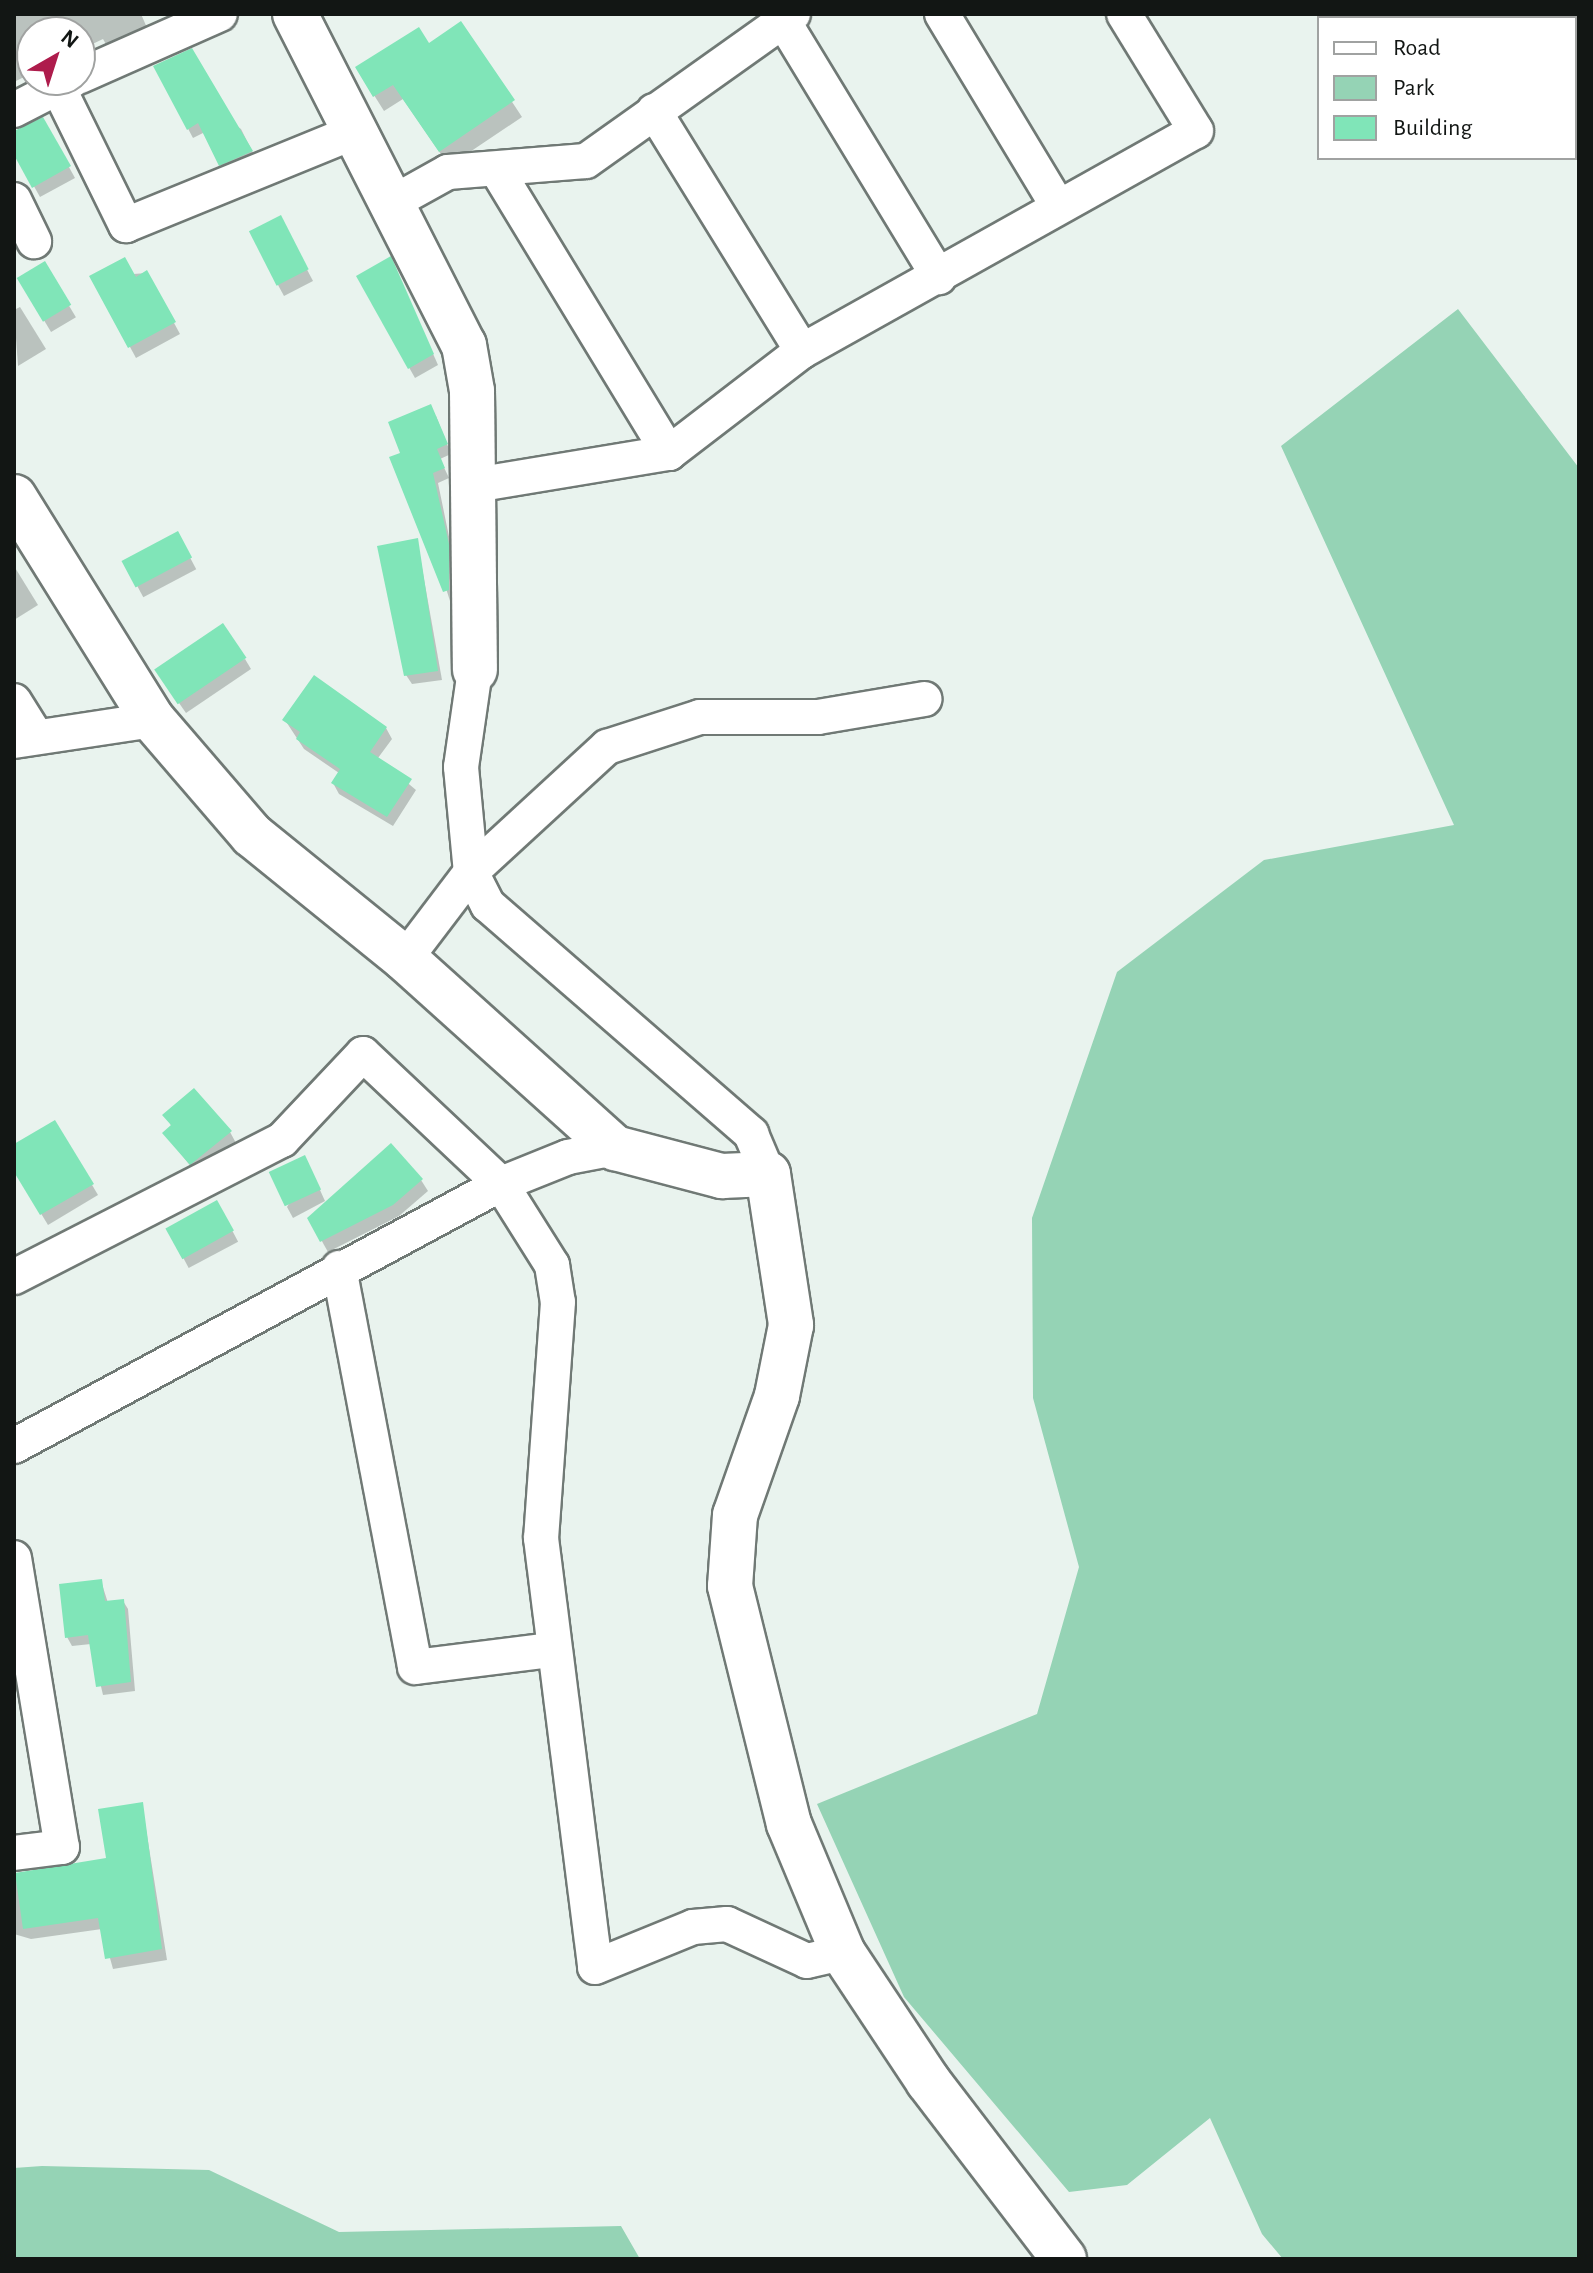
<!DOCTYPE html>
<html>
<head>
<meta charset="utf-8">
<style>
  body { margin:0 }
  #map { position:relative; width:1593px; height:2273px; overflow:hidden; background:#e9f3ee; font-family:"Alegreya Sans",sans-serif }
  div>[style] { position:absolute }
  .green>* { inset:0; background:#95d3b5 }
  .shadow>* { inset:0; background:#0003; transform-origin:0 0 }
  .building>* { inset:0; background:#80e5b8; transform-origin:0 0 }
  .roads { filter:drop-shadow(2px 0 #707975) drop-shadow(-2px 0 #707975) drop-shadow(0 2px #707975) drop-shadow(0 -2px #707975) }
  .street>* { height:34px; margin:-17px; padding:0 17px; transform-origin:17px; border-radius:17px; background:#fff }
  .secondary>* { height:44px; margin:-22px; padding:0 22px; transform-origin:22px; border-radius:22px; background:#fff }
  span { translate:-50% -50%; white-space:nowrap; text-align:center; line-height:1.15; -webkit-text-stroke:8px #fff; paint-order:stroke }
  .frame { position:absolute; inset:0; border:16px solid #121614; pointer-events:none }
  .legend { position:absolute; left:1317px; top:16px; width:260px; height:144px; box-sizing:border-box; background:#fff; border:2px solid #a0a2a1; margin:0; padding:10px 14px; list-style:none; font-size:24px; color:#121614 }
  .legend li { display:flex; align-items:center; gap:16px; height:40px }
  .legend b { width:40px; border:2px solid #a0a2a1 }
  .north { position:absolute; left:16px; top:16px; width:80px; height:80px; box-sizing:border-box; background:#fff; border:2px solid #a0a2a1; border-radius:50%; rotate:39deg; font-size:22px; font-weight:700; line-height:32px; text-align:center; color:#121614 }
  .north::after { content:''; display:block; margin:auto; width:28px; height:36px; background:#ae1c4c; clip-path:polygon(50% 0,100% 100%,50% 72%,0 100%) }
</style>
</head>
<body>
<div id="map">
  <div class="green">
    <div style="clip-path:polygon(1545px 14px,1579px 14px,1579px 158px,1575px 18px)"></div>
    <div style="clip-path:polygon(1458px 309px,1579px 468px,1579px 2259px,1283px 2259px,1262px 2234px,1210px 2118px,1127px 2185px,1069px 2192px,904px 1997px,817px 1804px,1037px 1714px,1079px 1567px,1033px 1398px,1032px 1218px,1117px 972px,1264px 860px,1454px 825px,1281px 446px)"></div>
    <div style="clip-path:polygon(42px 2166px,209px 2170px,339px 2232px,621px 2226px,640px 2259px,14px 2259px,14px 2168px)"></div>
  </div>
  <div class="shadow">
    <div style="clip-path:polygon(14px 14px,141px 14px,151px 37px,112px 55px,103px 39px,80px 50px,80px 32px,32px 32px,32px 73px,14px 82px)"></div>
    <div style="clip-path:polygon(461px 24px,522px 117px,449px 166px,403px 99px,384px 111px,357px 68px,428px 46px)"></div>
    <div style="clip-path:polygon(155px 67px,241px 129px,257px 161px,226px 174px,205px 132px,193px 138px)"></div>
    <div style="clip-path:polygon(43px 120px,75px 178px,40px 197px,14px 151px,14px 134px)"></div>
    <div style="clip-path:polygon(280px 218px,313px 281px,284px 296px,278px 285px)"></div>
    <div style="left:44px;top:264px;width:62px;height:29px;rotate:59deg"></div>
    <div style="clip-path:polygon(396px 270px,438px 365px,415px 378px,358px 277px)"></div>
    <div style="clip-path:polygon(147px 273px,180px 334px,136px 358px,92px 277px)"></div>
    <div style="clip-path:polygon(20px 307px,46px 349px,18px 366px,14px 310px)"></div>
    <div style="clip-path:polygon(436px 416px,451px 454px,440px 459px,449px 478px,438px 483px,453px 556px,450px 601px,403px 454px)"></div>
    <div style="left:177px;top:533px;width:41px;height:60px;rotate:62deg"></div>
    <div style="clip-path:polygon(417px 540px,442px 680px,412px 684px,406px 675px)"></div>
    <div style="clip-path:polygon(14px 566px,38px 605px,14px 620px)"></div>
    <div style="clip-path:polygon(245px 659px,251px 669px,186px 713px,163px 680px)"></div>
    <div style="clip-path:polygon(285px 720px,386px 728px,392px 739px,378px 758px,416px 790px,393px 826px,339px 794px,333px 783px,339px 773px,304px 749px)"></div>
    <div style="clip-path:polygon(165px 1115px,230px 1132px,236px 1143px,197px 1174px,164px 1133px,172px 1127px)"></div>
    <div style="clip-path:polygon(55px 1122px,98px 1195px,48px 1225px,14px 1169px,14px 1147px)"></div>
    <div style="clip-path:polygon(310px 1168px,325px 1201px,293px 1218px,287px 1207px)"></div>
    <div style="clip-path:polygon(421px 1180px,428px 1191px,399px 1216px,328px 1252px,309px 1218px)"></div>
    <div style="left:217px;top:1202px;width:45px;height:56px;rotate:62deg"></div>
    <div style="clip-path:polygon(101px 1581px,108px 1603px,123px 1601px,128px 1609px,135px 1691px,103px 1695px,91px 1644px,72px 1646px,67px 1637px)"></div>
    <div style="clip-path:polygon(142px 1804px,167px 1960px,113px 1969px,102px 1929px,31px 1939px,14px 1934px,14px 1874px,109px 1860px)"></div>
  </div>
  <div class="building">
    <div style="clip-path:polygon(461px 21px,515px 100px,439px 152px,393px 85px,373px 97px,355px 67px,419px 27px,429px 43px)"></div>
    <div style="clip-path:polygon(192px 48px,253px 151px,219px 166px,198px 123px,187px 130px,153px 66px)"></div>
    <div style="clip-path:polygon(43px 117px,71px 166px,32px 188px,14px 155px,14px 131px)"></div>
    <div style="left:281px;top:215px;width:61px;height:36px;rotate:63deg"></div>
    <div style="clip-path:polygon(391px 256px,434px 354px,408px 369px,356px 276px)"></div>
    <div style="clip-path:polygon(125px 257px,136px 277px,147px 270px,176px 322px,128px 348px,89px 276px)"></div>
    <div style="left:45px;top:261px;width:51px;height:33px;rotate:59deg"></div>
    <div style="clip-path:polygon(431px 404px,448px 444px,437px 449px,445px 468px,433px 473px,449px 544px,449px 590px,443px 592px,389px 457px,400px 453px,388px 422px)"></div>
    <div style="left:178px;top:531px;width:30px;height:64px;rotate:62deg"></div>
    <div style="clip-path:polygon(418px 538px,438px 671px,404px 676px,377px 546px)"></div>
    <div style="left:223px;top:623px;width:42px;height:83px;rotate:56deg"></div>
    <div style="clip-path:polygon(314px 675px,387px 727px,370px 752px,412px 779px,387px 817px,331px 783px,340px 769px,296px 739px,300px 732px,282px 720px)"></div>
    <div style="clip-path:polygon(194px 1088px,232px 1131px,190px 1165px,162px 1133px,171px 1125px,162px 1115px)"></div>
    <div style="clip-path:polygon(55px 1120px,94px 1184px,40px 1215px,14px 1172px,14px 1144px)"></div>
    <div style="clip-path:polygon(391px 1143px,423px 1179px,393px 1205px,320px 1242px,307px 1218px)"></div>
    <div style="left:305px;top:1155px;width:38px;height:40px;rotate:65deg"></div>
    <div style="left:217px;top:1200px;width:35px;height:59px;rotate:61deg"></div>
    <div style="clip-path:polygon(102px 1579px,105px 1601px,124px 1599px,131px 1682px,96px 1687px,88px 1635px,65px 1638px,59px 1584px)"></div>
    <div style="clip-path:polygon(143px 1802px,162px 1949px,105px 1959px,98px 1918px,23px 1929px,15px 1873px,106px 1858px,98px 1809px)"></div>
  </div>
  <div class="roads">
    <div class="street">
      <div style="left:779px;top:14px;width:308px;rotate:58.7deg"></div>
      <div style="left:942px;top:14px;width:224px;rotate:58.9deg"></div>
      <div style="left:80px;top:76px;width:153px;rotate:-23.9deg"></div>
      <div style="left:58px;top:87px;width:154px;rotate:63.8deg"></div>
      <div style="left:126px;top:225px;width:243px;rotate:-22.2deg"></div>
      <div style="left:14px;top:110px;width:65px;rotate:-27.3deg"></div>
      <div style="left:654px;top:111px;width:282px;rotate:58.3deg"></div>
      <div style="left:498px;top:172px;width:329px;rotate:58.7deg"></div>
      <div style="left:14px;top:200px;width:46px;rotate:64deg"></div>
      <div style="left:392px;top:203px;width:64px;rotate:-29deg"></div>
      <div style="left:448px;top:172px;width:138px;rotate:-4.6deg"></div>
      <div style="left:586px;top:161px;width:254px;rotate:-35.4deg"></div>
      <div style="left:475px;top:485px;width:197px;rotate:-9.4deg"></div>
      <div style="left:669px;top:453px;width:168px;rotate:-37.5deg"></div>
      <div style="left:802px;top:351px;width:451px;rotate:-29.2deg"></div>
      <div style="left:1196px;top:131px;width:137px;rotate:-121.6deg"></div>
      <div style="left:475px;top:670px;width:98px;rotate:98.2deg"></div>
      <div style="left:461px;top:767px;width:105px;rotate:84.6deg"></div>
      <div style="left:471px;top:872px;width:37px;rotate:63deg"></div>
      <div style="left:488px;top:905px;width:349px;rotate:41deg"></div>
      <div style="left:751px;top:1134px;width:43px;rotate:67deg"></div>
      <div style="left:14px;top:701px;width:39px;rotate:58deg"></div>
      <div style="left:14px;top:741px;width:141px;rotate:-8.6deg"></div>
      <div style="left:405px;top:959px;width:109px;rotate:-52.8deg"></div>
      <div style="left:471px;top:872px;width:185px;rotate:-42.6deg"></div>
      <div style="left:607px;top:747px;width:98px;rotate:-17.9deg"></div>
      <div style="left:700px;top:717px;width:118px"></div>
      <div style="left:818px;top:717px;width:108px;rotate:-9.6deg"></div>
      <div style="left:339px;top:1268px;width:406px;rotate:79.2deg"></div>
      <div style="left:415px;top:1667px;width:137px;rotate:-7.1deg"></div>
      <div style="left:14px;top:1277px;width:301px;rotate:-27.1deg"></div>
      <div style="left:282px;top:1140px;width:118px;rotate:-46.7deg"></div>
      <div style="left:363px;top:1054px;width:190px;rotate:43.3deg"></div>
      <div style="left:501px;top:1184px;width:96px;rotate:57.8deg"></div>
      <div style="left:552px;top:1265px;width:37px;rotate:81deg"></div>
      <div style="left:558px;top:1302px;width:237px;rotate:94.1deg"></div>
      <div style="left:541px;top:1538px;width:432px;rotate:82.8deg"></div>
      <div style="left:595px;top:1967px;width:106px;rotate:-22.2deg"></div>
      <div style="left:693px;top:1927px;width:34px;rotate:-5deg"></div>
      <div style="left:727px;top:1924px;width:88px;rotate:24.8deg"></div>
      <div style="left:807px;top:1961px;width:37px;rotate:-13deg"></div>
      <div style="left:14px;top:1446px;width:553px;rotate:-28.28deg"></div>
      <div style="left:501px;top:1184px;width:72px;rotate:-21.9deg"></div>
      <div style="left:568px;top:1157px;width:48px;rotate:-10.8deg"></div>
      <div style="left:14px;top:1558px;width:293px;rotate:80.6deg"></div>
      <div style="left:62px;top:1847px;width:48px;rotate:172.9deg"></div>
    </div>
    <div class="secondary">
      <div style="left:295px;top:14px;width:372px;rotate:63deg"></div>
      <div style="left:464px;top:345px;width:47px;rotate:80.1deg"></div>
      <div style="left:472px;top:391px;width:279px;rotate:89.4deg"></div>
      <div style="left:14px;top:497px;width:263px;rotate:58.1deg"></div>
      <div style="left:153px;top:720px;width:152px;rotate:49.3deg"></div>
      <div style="left:252px;top:835px;width:197px;rotate:39deg"></div>
      <div style="left:405px;top:959px;width:283px;rotate:42deg"></div>
      <div style="left:615px;top:1148px;width:111px;rotate:14.7deg"></div>
      <div style="left:722px;top:1176px;width:46px;rotate:-2.5deg"></div>
      <div style="left:768px;top:1174px;width:153px;rotate:81.3deg"></div>
      <div style="left:791px;top:1325px;width:72px;rotate:101.2deg"></div>
      <div style="left:777px;top:1396px;width:126px;rotate:109.4deg"></div>
      <div style="left:735px;top:1515px;width:71px;rotate:94deg"></div>
      <div style="left:730px;top:1586px;width:245px;rotate:76.1deg"></div>
      <div style="left:789px;top:1824px;width:140px;rotate:67.3deg"></div>
      <div style="left:843px;top:1953px;width:154px;rotate:56.4deg"></div>
      <div style="left:928px;top:2081px;width:224px;rotate:52.6deg"></div>
    </div>
  </div>
  <div class="frame"></div>
  <ul class="legend">
  <li><b style="height:10px;background:#fff"></b>Road</li>
  <li><b style="height:22px;background:#95d3b5"></b>Park</li>
  <li><b style="height:22px;background:#80e5b8"></b>Building</li>
  </ul>
  <div class="north">N</div>
</div>
</body>
</html>
